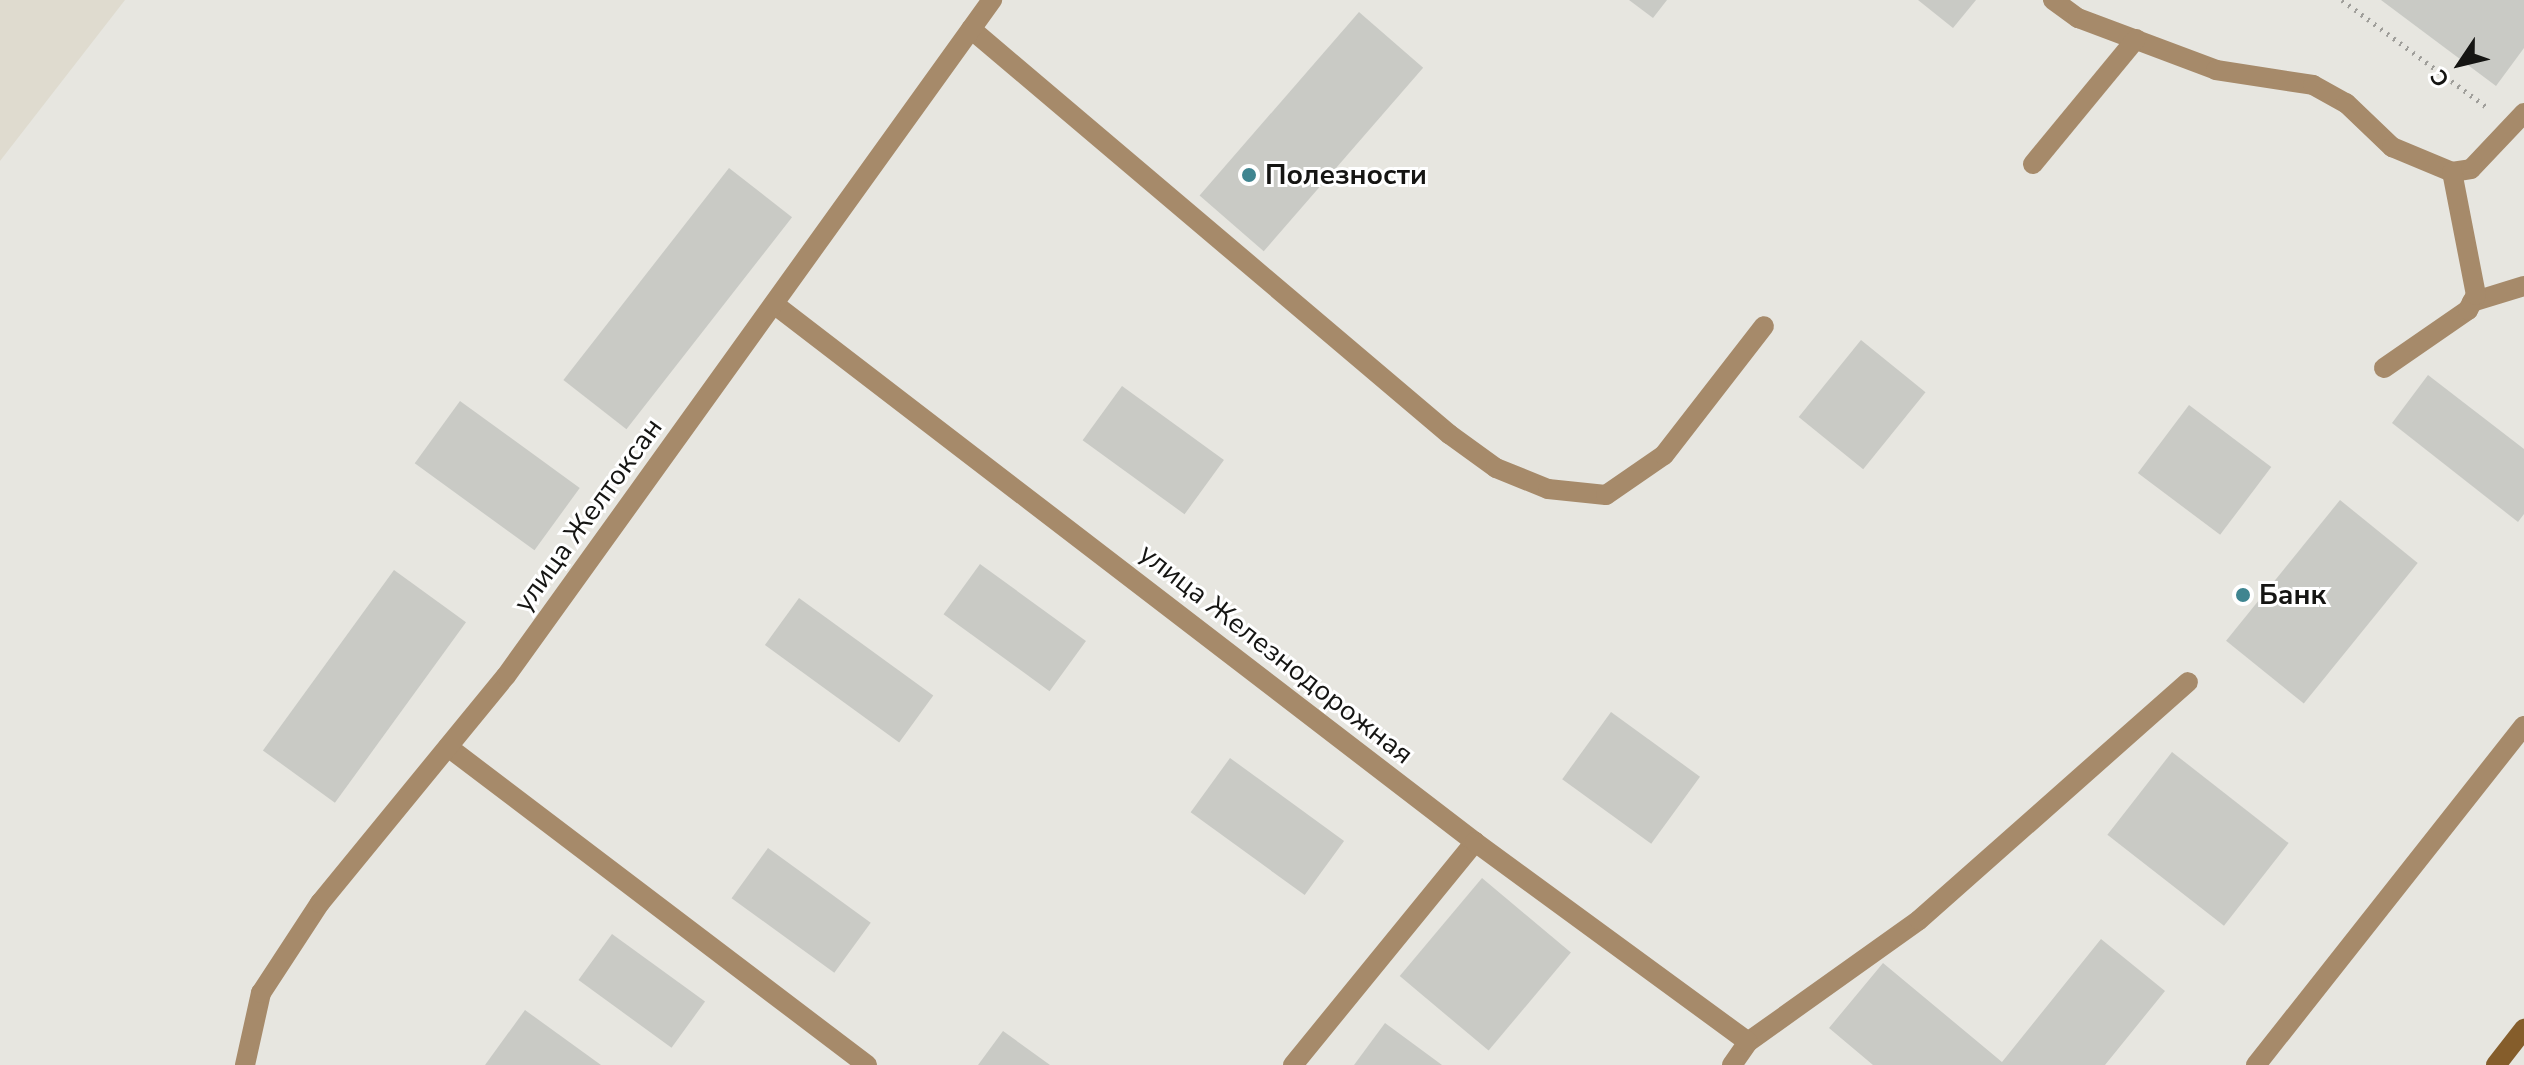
<!DOCTYPE html>
<html>
<head>
<meta charset="utf-8">
<style>
  body { margin:0 }
  #map { position:relative; width:2524px; height:1065px; overflow:hidden; background:#e7e6e0; font-family:"Nunito Sans",sans-serif }
  div>[style] { position:absolute }
  .built>* { inset:0; background:#dfdbcf }
  .building>* { inset:0; background:#c9cac5; transform-origin:0 0 }
  .path>* { height:5px; margin-top:-2.5px; transform-origin:0; background:repeating-linear-gradient(90deg,#9f9e9a 0 2px,transparent 0 8px) }
  .service>* { height:20px; margin:-10px; padding:0 10px; transform-origin:10px; border-radius:10px; background:#a68a6a }
  .minor>* { height:20px; margin:-10px; padding:0 10px; transform-origin:10px; border-radius:10px; background:#a68a6a }
  .secondary>* { height:20px; margin:-10px; padding:0 10px; transform-origin:10px; border-radius:10px; background:#855d2b }
  .dots>* { width:22px; height:22px; translate:-50% -50%; box-sizing:border-box; border:4px solid #fff; border-radius:50% }
  span { translate:-50% -50%; white-space:nowrap; text-align:center; line-height:1.15; -webkit-text-stroke:6px #fff; paint-order:stroke }
  .poi-label { font-size:28px; color:#151513; font-weight:700 }
  .left { translate:0 -50%; text-align:left }
  .street-label { font-size:28px; color:#151513 }
  .north { position:absolute; left:2420px; top:24px; width:80px; height:80px; -webkit-text-stroke:6px #fff; paint-order:stroke; rotate:235deg; font-size:22px; font-weight:700; line-height:32px; text-align:center; color:#151513 }
  .north::after { content:''; display:block; margin:auto; width:28px; height:36px; background:#151513; clip-path:polygon(50% 0,100% 100%,50% 72%,0 100%) }
</style>
</head>
<body>
<div id="map">
  <div class="built">
    <div style="clip-path:polygon(0 0,125px 0,0 161px)"></div>
  </div>
  <div class="building">
    <div style="clip-path:polygon(1629px 0,1667px 0,1653px 18px)"></div>
    <div style="clip-path:polygon(1918px 0,1976px 0,1953px 28px)"></div>
    <div style="clip-path:polygon(2381px 0,2524px 0,2524px 48px,2496px 86px)"></div>
    <div style="left:1359px;top:12px;width:85px;height:243px;rotate:41deg"></div>
    <div style="left:729px;top:168px;width:80px;height:269px;rotate:38deg"></div>
    <div style="left:1861px;top:340px;width:83px;height:99px;rotate:39deg"></div>
    <div style="clip-path:polygon(2428px 375px,2524px 449px,2524px 514px,2518px 522px,2392px 423px)"></div>
    <div style="left:1122px;top:386px;width:126px;height:67px;rotate:36deg"></div>
    <div style="left:460px;top:401px;width:148px;height:77px;rotate:36deg"></div>
    <div style="left:2189px;top:405px;width:103px;height:85px;rotate:37deg"></div>
    <div style="left:2340px;top:500px;width:100px;height:181px;rotate:39deg"></div>
    <div style="left:980px;top:564px;width:131px;height:62px;rotate:36deg"></div>
    <div style="left:394px;top:570px;width:89px;height:223px;rotate:36deg"></div>
    <div style="left:799px;top:598px;width:166px;height:58px;rotate:36deg"></div>
    <div style="left:1611px;top:712px;width:110px;height:83px;rotate:36deg"></div>
    <div style="left:2172px;top:752px;width:148px;height:105px;rotate:38deg"></div>
    <div style="left:1230px;top:758px;width:141px;height:67px;rotate:36deg"></div>
    <div style="left:768px;top:848px;width:127px;height:62px;rotate:36deg"></div>
    <div style="left:1482px;top:878px;width:116px;height:128px;rotate:40deg"></div>
    <div style="left:612px;top:934px;width:115px;height:57px;rotate:36deg"></div>
    <div style="clip-path:polygon(2101px 939px,2165px 991px,2105px 1065px,1873px 1065px,1829px 1028px,1883px 963px,2002px 1062px)"></div>
    <div style="clip-path:polygon(525px 1010px,601px 1065px,485px 1065px)"></div>
    <div style="clip-path:polygon(1385px 1023px,1442px 1065px,1354px 1065px)"></div>
    <div style="clip-path:polygon(1003px 1031px,1050px 1065px,978px 1065px)"></div>
  </div>
  <div class="path">
    <div style="left:2342px;top:0;width:182px;rotate:36.5deg"></div>
  </div>
  <div class="service">
    <div style="left:2053px;top:0;width:31px;rotate:36deg"></div>
    <div style="left:2078px;top:18px;width:147px;rotate:20.6deg"></div>
    <div style="left:2216px;top:70px;width:98px;rotate:8.8deg"></div>
    <div style="left:2313px;top:85px;width:38px;rotate:29deg"></div>
    <div style="left:2346px;top:103px;width:64px;rotate:43.7deg"></div>
    <div style="left:2392px;top:147px;width:65px;rotate:22.6deg"></div>
    <div style="left:2452px;top:172px;width:19px;rotate:-9deg"></div>
    <div style="left:2471px;top:169px;width:77px;rotate:-46.6deg"></div>
    <div style="left:971px;top:29px;width:627px;rotate:40.27deg"></div>
    <div style="left:1449px;top:434px;width:58px;rotate:35.9deg"></div>
    <div style="left:1496px;top:468px;width:56px;rotate:22deg"></div>
    <div style="left:1548px;top:489px;width:58px;rotate:5.9deg"></div>
    <div style="left:1606px;top:495px;width:70px;rotate:-34.6deg"></div>
    <div style="left:1664px;top:455px;width:163px;rotate:-52.2deg"></div>
    <div style="left:2033px;top:164px;width:162px;rotate:-50.5deg"></div>
    <div style="left:2472px;top:302px;width:54px;rotate:-17.1deg"></div>
    <div style="left:2384px;top:368px;width:102px;rotate:-34.6deg"></div>
    <div style="left:2468px;top:310px;width:17px;rotate:-62deg"></div>
    <div style="left:2476px;top:295px;width:125px;rotate:-101deg"></div>
    <div style="left:448px;top:747px;width:526px;rotate:37.2deg"></div>
    <div style="left:1293px;top:1065px;width:288px;rotate:-50.8deg"></div>
    <div style="left:1732px;top:1065px;width:28px;rotate:-55deg"></div>
    <div style="left:1748px;top:1042px;width:210px;rotate:-35.5deg"></div>
    <div style="left:1919px;top:920px;width:359px;rotate:-41.5deg"></div>
    <div style="left:2256px;top:1065px;width:432px;rotate:-51.7deg"></div>
  </div>
  <div class="minor">
    <div style="left:774px;top:304px;width:884px;rotate:37.51deg"></div>
    <div style="left:1475px;top:842px;width:338px;rotate:36.2deg"></div>
    <div style="left:245px;top:1065px;width:74px;rotate:-77.5deg"></div>
    <div style="left:261px;top:993px;width:108px;rotate:-56.8deg"></div>
    <div style="left:320px;top:903px;width:293px;rotate:-50.7deg"></div>
    <div style="left:506px;top:676px;width:833px;rotate:-54.29deg"></div>
  </div>
  <div class="secondary">
    <div style="left:2496px;top:1065px;width:46px;rotate:-52.1deg"></div>
  </div>
  <div class="dots">
    <div style="left:1249px;top:175px;background:#3f8590"></div>
    <div style="left:2243px;top:595px;background:#3f8590"></div>
  </div>
  <div class="poi-label">
    <span class="left" style="left:1265px;top:175px">Полезности</span>
    <span class="left" style="left:2259px;top:595px">Банк</span>
  </div>
  <div class="street-label">
    <span style="left:588px;top:515px;rotate:-54deg">улица Желтоксан</span>
    <span style="left:1276px;top:654px;rotate:38deg">улица Железнодорожная</span>
  </div>
  <div class="north">С</div>
</div>
</body>
</html>
